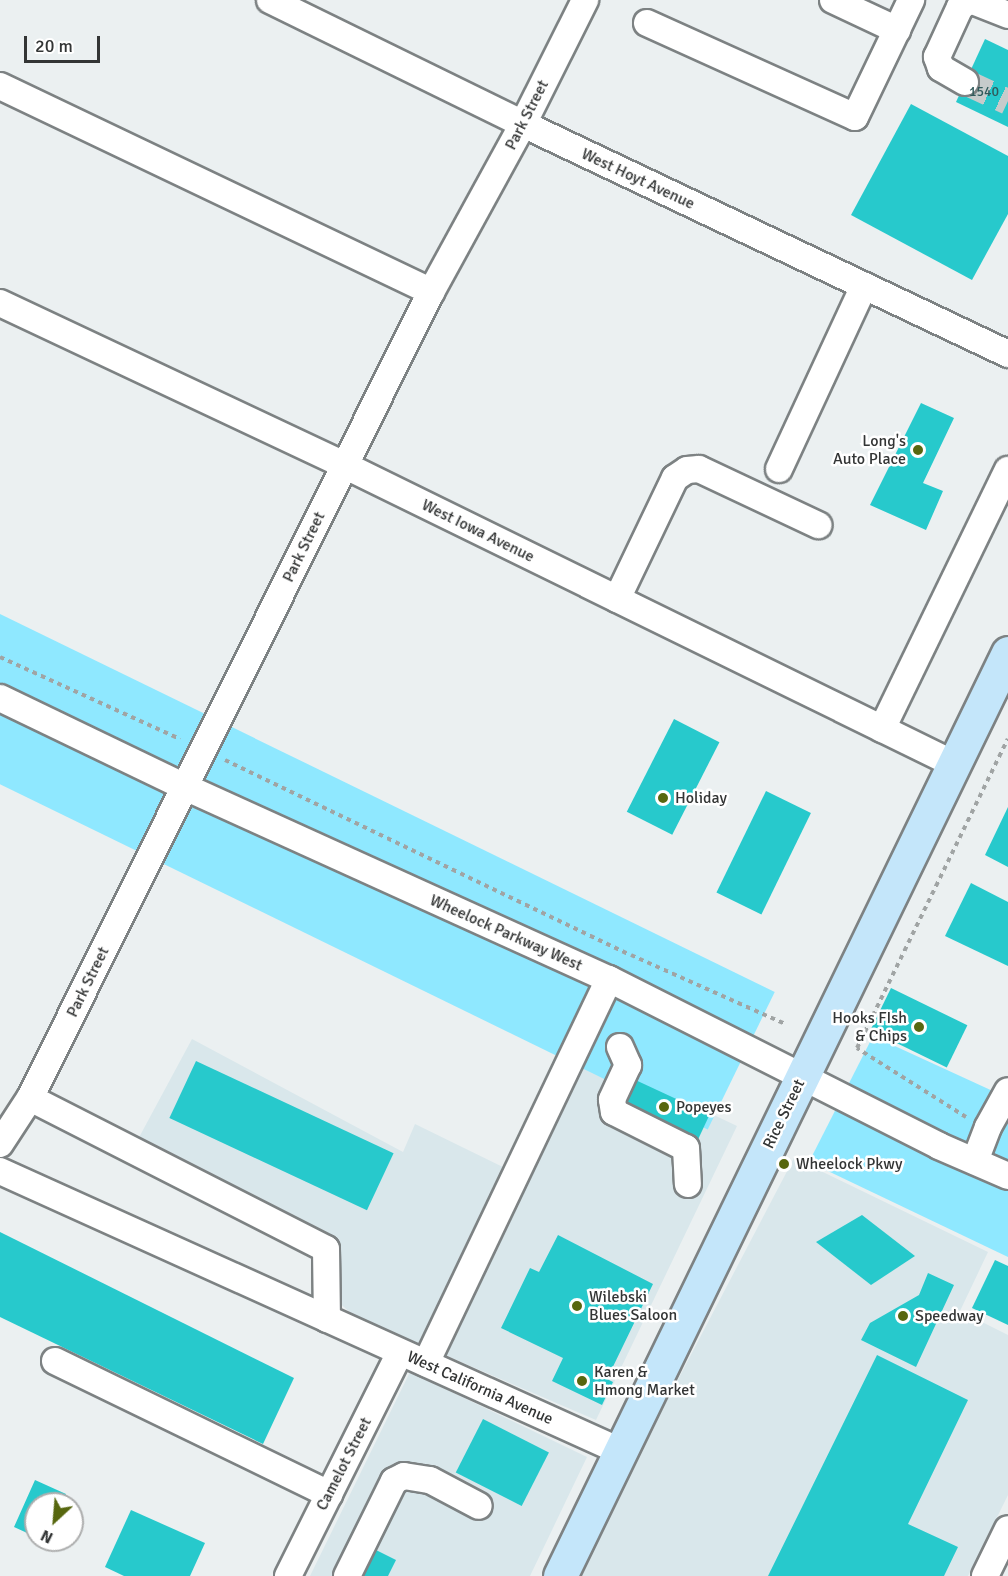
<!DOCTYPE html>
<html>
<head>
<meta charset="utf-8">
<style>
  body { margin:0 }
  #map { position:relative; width:1008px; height:1576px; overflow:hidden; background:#ebf0f1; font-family:Signika,sans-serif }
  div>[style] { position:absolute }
  .built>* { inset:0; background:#d9e7eb }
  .green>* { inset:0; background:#8fe8ff; transform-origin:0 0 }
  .building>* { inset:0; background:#27c9cc; transform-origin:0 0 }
  .minor-tunnel>* { height:26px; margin-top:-13px; transform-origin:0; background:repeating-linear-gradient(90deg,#c6cbcb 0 26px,transparent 0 39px) }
  .path>* { height:4px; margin-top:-2px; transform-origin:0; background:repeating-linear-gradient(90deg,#a0a4a4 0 4.5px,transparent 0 9px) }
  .roads { filter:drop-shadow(2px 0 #7d8283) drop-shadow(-2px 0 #7d8283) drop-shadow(0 2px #7d8283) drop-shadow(0 -2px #7d8283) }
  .minor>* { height:26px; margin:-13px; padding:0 13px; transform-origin:13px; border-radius:13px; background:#fff }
  .major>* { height:33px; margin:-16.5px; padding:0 16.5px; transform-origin:16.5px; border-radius:16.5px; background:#c4e6fa }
  .dots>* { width:16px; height:16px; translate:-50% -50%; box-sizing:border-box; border:3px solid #fff; border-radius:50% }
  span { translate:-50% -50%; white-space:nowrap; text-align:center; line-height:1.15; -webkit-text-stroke:5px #fff; paint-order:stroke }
  .number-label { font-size:14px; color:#305a5b }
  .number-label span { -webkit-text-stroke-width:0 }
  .street-label { font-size:16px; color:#333535 }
  .poi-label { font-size:16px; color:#333535 }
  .right { translate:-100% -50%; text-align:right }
  .left { translate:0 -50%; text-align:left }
  .north { position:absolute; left:24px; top:1492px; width:60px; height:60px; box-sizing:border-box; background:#fff; border:2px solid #adaeae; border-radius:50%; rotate:206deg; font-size:16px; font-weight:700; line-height:24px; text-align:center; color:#333535 }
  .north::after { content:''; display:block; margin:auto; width:21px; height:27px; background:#57670f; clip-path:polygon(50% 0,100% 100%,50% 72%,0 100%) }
  .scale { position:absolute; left:24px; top:36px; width:76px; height:27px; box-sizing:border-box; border:3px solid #333535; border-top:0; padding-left:8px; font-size:18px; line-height:21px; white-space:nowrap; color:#333535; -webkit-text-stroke:4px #fff; paint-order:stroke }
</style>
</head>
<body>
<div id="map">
  <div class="built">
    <div style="clip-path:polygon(192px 1039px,403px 1152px,415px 1124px,509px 1170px,565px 1044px,737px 1126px,596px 1420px,354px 1316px,334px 1298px,336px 1251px,129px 1156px)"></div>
    <div style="clip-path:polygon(794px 1158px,988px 1252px,960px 1311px,1008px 1335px,1008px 1495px,968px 1576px,581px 1576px,629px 1473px)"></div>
    <div style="clip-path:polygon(410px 1372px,587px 1457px,530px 1576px,310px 1576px)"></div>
  </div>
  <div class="green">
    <div style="left:0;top:614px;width:862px;height:153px;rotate:26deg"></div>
    <div style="clip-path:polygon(873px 1036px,1008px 1098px,1008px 1257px,809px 1162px)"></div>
  </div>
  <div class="building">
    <div style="clip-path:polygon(985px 39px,1008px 50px,1008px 127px,956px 102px)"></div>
    <div style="clip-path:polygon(911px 104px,1008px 156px,1008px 214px,972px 280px,851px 215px)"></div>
    <div style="clip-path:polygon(921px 403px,954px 418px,923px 483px,943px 491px,926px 530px,870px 505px)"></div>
    <div style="left:674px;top:719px;width:51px;height:104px;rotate:27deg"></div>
    <div style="left:766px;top:791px;width:50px;height:113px;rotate:26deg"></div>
    <div style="clip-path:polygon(1008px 807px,1008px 867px,985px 855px)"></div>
    <div style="clip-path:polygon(971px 883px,1008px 902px,1008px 966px,945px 936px)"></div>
    <div style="left:891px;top:988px;width:85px;height:47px;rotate:26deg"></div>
    <div style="left:196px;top:1061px;width:218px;height:63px;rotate:25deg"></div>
    <div style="left:629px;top:1077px;width:89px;height:30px;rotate:25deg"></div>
    <div style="clip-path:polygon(862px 1215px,915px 1256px,871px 1285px,816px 1242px)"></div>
    <div style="clip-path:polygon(0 1232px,294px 1378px,263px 1444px,0 1317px)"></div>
    <div style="clip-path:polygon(558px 1235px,653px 1284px,607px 1379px,613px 1382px,602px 1405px,552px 1381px,563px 1358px,501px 1328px,530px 1268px,539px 1272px)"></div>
    <div style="clip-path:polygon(995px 1260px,1008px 1266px,1008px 1325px,972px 1308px)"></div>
    <div style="clip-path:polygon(928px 1273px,954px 1285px,916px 1367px,861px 1340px,870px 1323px,919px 1295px)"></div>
    <div style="clip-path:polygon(877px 1355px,968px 1400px,908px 1524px,958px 1547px,944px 1576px,768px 1576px)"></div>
    <div style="left:483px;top:1419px;width:74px;height:60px;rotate:27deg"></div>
    <div style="clip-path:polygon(35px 1480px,66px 1494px,62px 1504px,36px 1504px,36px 1537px,14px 1527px)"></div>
    <div style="clip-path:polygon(131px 1510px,205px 1543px,190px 1576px,124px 1576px,105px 1567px)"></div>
    <div style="clip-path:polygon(366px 1545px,396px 1560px,388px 1576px,351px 1576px)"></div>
  </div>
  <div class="minor-tunnel">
    <div style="left:965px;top:82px;width:47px;rotate:24.9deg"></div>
  </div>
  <div class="path">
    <div style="left:0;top:657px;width:198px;rotate:24.5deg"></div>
    <div style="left:225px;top:760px;width:450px;rotate:25.7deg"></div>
    <div style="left:631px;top:955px;width:167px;rotate:24.1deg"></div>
    <div style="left:966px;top:1117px;width:129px;rotate:-147.7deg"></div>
    <div style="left:857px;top:1048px;width:344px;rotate:-64deg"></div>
  </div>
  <div class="roads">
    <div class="minor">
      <div style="left:270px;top:0;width:282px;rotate:26.1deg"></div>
      <div style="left:523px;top:124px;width:537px;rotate:25.37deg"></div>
      <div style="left:833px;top:0;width:71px;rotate:25.1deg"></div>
      <div style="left:647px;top:23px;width:228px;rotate:24.3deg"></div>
      <div style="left:855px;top:117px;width:130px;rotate:-64.4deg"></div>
      <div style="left:965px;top:82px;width:28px;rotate:-150deg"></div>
      <div style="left:941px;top:68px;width:12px;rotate:-110deg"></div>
      <div style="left:937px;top:57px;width:55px;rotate:-65.3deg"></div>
      <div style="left:960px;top:7px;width:12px;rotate:-35deg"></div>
      <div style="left:970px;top:0;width:41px;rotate:21.5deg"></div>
      <div style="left:0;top:86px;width:478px;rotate:25.5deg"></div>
      <div style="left:0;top:303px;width:380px;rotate:25.2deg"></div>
      <div style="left:344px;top:465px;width:679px;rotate:26.11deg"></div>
      <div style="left:779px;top:469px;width:202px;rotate:-65.1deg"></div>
      <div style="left:617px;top:599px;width:134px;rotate:-64.4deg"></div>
      <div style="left:675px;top:478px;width:14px;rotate:-34deg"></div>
      <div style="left:687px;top:470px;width:12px;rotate:-5deg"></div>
      <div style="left:699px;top:469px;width:132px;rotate:25.2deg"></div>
      <div style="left:0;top:698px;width:205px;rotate:25.7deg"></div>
      <div style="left:185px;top:787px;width:465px;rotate:24.4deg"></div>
      <div style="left:609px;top:979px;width:370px;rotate:26.8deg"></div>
      <div style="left:939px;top:1146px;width:75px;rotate:23.5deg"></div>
      <div style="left:882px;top:729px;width:288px;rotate:-64.1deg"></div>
      <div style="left:620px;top:1047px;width:20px;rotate:66deg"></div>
      <div style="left:628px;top:1065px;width:38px;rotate:115deg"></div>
      <div style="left:612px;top:1100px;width:12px;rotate:81deg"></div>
      <div style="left:614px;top:1112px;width:80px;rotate:26.6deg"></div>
      <div style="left:686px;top:1148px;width:36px;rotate:87deg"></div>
      <div style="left:30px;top:1098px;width:900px;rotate:-63.55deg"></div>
      <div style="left:431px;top:292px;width:192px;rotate:-61.3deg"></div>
      <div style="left:523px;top:124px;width:139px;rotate:-63.4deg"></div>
      <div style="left:0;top:1144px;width:55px;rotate:-56.9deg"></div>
      <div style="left:30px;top:1098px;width:332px;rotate:27deg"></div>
      <div style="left:326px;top:1249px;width:70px;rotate:89.2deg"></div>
      <div style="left:975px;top:1161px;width:36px;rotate:-69deg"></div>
      <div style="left:988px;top:1127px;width:41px;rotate:-60.9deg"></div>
      <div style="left:0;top:1171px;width:680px;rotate:24.3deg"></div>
      <div style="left:55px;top:1361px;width:305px;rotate:25.9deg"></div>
      <div style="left:426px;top:1363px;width:425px;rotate:-64.5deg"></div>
      <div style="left:288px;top:1576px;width:250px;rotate:-63.4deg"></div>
      <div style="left:347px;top:1576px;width:106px;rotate:-63.7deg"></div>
      <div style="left:394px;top:1481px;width:11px;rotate:-27deg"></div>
      <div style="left:404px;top:1476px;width:26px;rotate:9deg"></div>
      <div style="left:430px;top:1480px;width:55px;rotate:28deg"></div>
      <div style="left:985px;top:1576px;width:52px;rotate:-63.9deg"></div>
    </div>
    <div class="major">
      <div style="left:560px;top:1576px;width:1026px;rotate:-64.11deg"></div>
    </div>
  </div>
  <div class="dots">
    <div style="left:918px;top:450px;background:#57670f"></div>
    <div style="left:663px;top:798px;background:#57670f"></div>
    <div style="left:919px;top:1027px;background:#57670f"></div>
    <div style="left:664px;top:1107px;background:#57670f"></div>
    <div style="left:784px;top:1164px;background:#57670f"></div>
    <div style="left:577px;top:1306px;background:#57670f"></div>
    <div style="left:903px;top:1316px;background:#57670f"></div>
    <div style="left:582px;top:1381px;background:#57670f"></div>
  </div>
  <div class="number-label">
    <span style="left:984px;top:92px">1540</span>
  </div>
  <div class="street-label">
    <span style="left:527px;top:115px;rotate:-63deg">Park Street</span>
    <span style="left:638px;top:179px;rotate:25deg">West Hoyt Avenue</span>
    <span style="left:478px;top:531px;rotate:26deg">West Iowa Avenue</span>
    <span style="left:304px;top:547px;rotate:-64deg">Park Street</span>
    <span style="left:506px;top:933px;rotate:24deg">Wheelock Parkway West</span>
    <span style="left:88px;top:982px;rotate:-64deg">Park Street</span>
    <span style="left:784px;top:1114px;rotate:-64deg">Rice Street</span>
    <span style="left:480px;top:1388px;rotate:24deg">West California Avenue</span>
    <span style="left:344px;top:1464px;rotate:-63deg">Camelot Street</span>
  </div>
  <div class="poi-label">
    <span class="right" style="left:906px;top:450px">Long's<br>Auto Place</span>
    <span class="left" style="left:675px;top:798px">Holiday</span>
    <span class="right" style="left:907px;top:1027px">Hooks FIsh<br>&amp; Chips</span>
    <span class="left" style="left:676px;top:1107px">Popeyes</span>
    <span class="left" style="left:796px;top:1164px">Wheelock Pkwy</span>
    <span class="left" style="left:589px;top:1306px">Wilebski<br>Blues Saloon</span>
    <span class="left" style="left:915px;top:1316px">Speedway</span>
    <span class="left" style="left:594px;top:1381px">Karen &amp;<br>Hmong Market</span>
  </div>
  <div class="north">N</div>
  <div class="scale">20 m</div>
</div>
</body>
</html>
